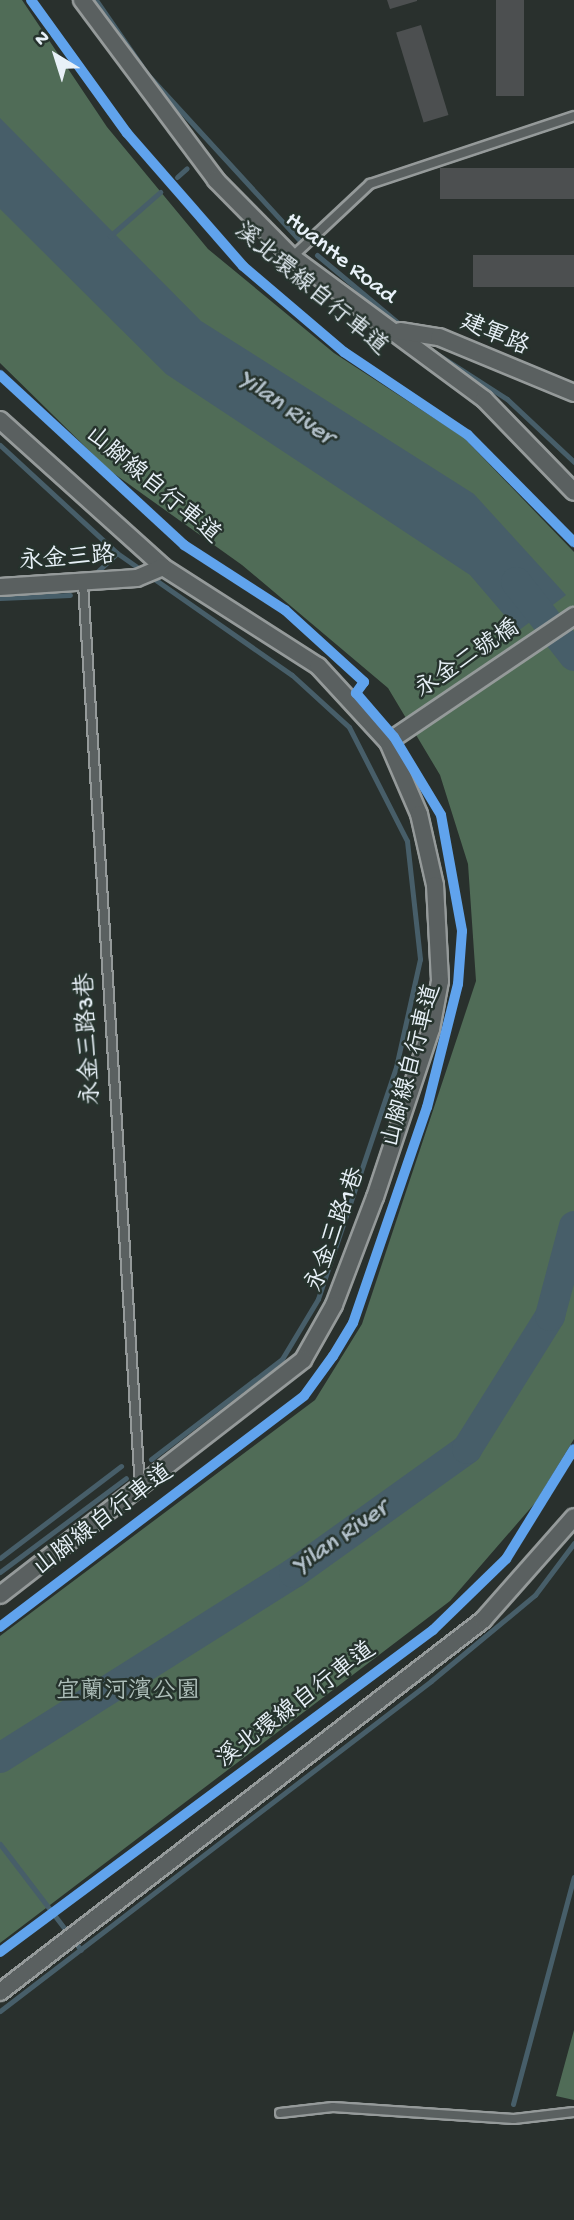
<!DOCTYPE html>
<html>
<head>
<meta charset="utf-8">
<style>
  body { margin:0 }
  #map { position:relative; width:574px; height:2220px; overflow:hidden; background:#29302d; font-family:"Gochi Hand","LXGW WenKai TC",sans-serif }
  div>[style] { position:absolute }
  .green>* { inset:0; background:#506c57 }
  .water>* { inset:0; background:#475e69 }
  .stream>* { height:5px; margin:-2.5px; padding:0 2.5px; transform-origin:2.5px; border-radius:2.5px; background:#475e69 }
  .river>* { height:30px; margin:-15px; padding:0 15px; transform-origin:15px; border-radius:15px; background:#475e69 }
  .building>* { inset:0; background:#4c4f50; transform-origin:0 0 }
  .roads { filter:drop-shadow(2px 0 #959a9a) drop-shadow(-2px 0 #959a9a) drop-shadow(0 2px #959a9a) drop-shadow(0 -2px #959a9a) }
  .service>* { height:8px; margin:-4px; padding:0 4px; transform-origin:4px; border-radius:4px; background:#5a6060 }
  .minor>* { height:16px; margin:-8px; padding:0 8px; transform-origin:8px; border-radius:8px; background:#5a6060 }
  .cycleway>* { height:10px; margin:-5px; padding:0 5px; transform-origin:5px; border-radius:5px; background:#60a3ed }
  span { translate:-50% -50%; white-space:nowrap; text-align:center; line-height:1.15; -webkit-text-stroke:5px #26332d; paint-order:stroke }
  .street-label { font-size:24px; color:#e8f1f8 }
  .park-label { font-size:24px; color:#aebfba }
  .water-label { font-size:26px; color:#b1bfc8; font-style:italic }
  .north { position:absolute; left:21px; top:21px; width:70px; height:70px; -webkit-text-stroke:5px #26332d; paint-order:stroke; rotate:322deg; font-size:19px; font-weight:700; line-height:28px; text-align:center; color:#e8f1f8 }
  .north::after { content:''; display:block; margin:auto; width:24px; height:32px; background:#e8f1f8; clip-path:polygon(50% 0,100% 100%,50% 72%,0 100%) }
</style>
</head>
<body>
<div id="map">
  <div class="green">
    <div style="clip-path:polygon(0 0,22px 0,107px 127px,208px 249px,334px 353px,463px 437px,574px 552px,574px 1439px,535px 1503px,450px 1601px,0 1943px,0 1636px,315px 1400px,362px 1324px,476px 981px,468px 864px,440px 775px,388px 688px,242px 565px,109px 470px,0 363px)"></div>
    <div style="clip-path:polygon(574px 2030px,574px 2100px,556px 2096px)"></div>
  </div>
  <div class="water">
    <div style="clip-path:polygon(0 118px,201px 321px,474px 494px,566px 595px,518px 631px,470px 575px,166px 374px,0 209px)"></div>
  </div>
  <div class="stream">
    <div style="left:96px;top:0;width:91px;rotate:55.3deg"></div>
    <div style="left:148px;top:75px;width:224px;rotate:47.5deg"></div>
    <div style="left:177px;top:177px;width:13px;rotate:-42deg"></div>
    <div style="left:110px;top:236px;width:67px;rotate:-41.3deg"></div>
    <div style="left:317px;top:255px;width:112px;rotate:39.9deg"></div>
    <div style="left:434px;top:352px;width:87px;rotate:32.8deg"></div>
    <div style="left:507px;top:399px;width:92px;rotate:43.2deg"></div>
    <div style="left:0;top:445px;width:159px;rotate:42.7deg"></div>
    <div style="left:117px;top:553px;width:213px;rotate:34.9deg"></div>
    <div style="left:292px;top:675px;width:77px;rotate:42.4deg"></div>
    <div style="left:349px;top:727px;width:128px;rotate:63deg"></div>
    <div style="left:407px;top:841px;width:119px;rotate:83.7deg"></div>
    <div style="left:420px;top:959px;width:111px;rotate:102.5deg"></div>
    <div style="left:396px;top:1067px;width:245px;rotate:108.6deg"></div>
    <div style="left:318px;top:1299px;width:70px;rotate:121deg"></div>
    <div style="left:282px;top:1359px;width:165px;rotate:142.6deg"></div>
    <div style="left:98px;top:571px;width:26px;rotate:-43deg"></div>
    <div style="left:0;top:598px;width:70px;rotate:-2.5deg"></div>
    <div style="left:566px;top:1251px;width:8px;rotate:14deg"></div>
    <div style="left:0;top:1558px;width:152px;rotate:-37.2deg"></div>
    <div style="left:0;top:1572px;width:157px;rotate:-36.7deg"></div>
    <div style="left:0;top:1844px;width:133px;rotate:52.6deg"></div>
    <div style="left:0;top:2011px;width:543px;rotate:-37.44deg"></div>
    <div style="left:431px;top:1681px;width:135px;rotate:-39.6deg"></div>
    <div style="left:535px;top:1595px;width:65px;rotate:-53.1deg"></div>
    <div style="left:513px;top:2104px;width:235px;rotate:-75deg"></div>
  </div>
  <div class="river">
    <div style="left:516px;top:582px;width:94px;rotate:51.9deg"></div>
    <div style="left:0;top:1758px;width:347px;rotate:-32.2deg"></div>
    <div style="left:294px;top:1573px;width:213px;rotate:-35.6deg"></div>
    <div style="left:467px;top:1449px;width:157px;rotate:-58deg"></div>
    <div style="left:550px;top:1316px;width:93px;rotate:-75.1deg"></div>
  </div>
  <div class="building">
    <div style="clip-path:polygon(387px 0,417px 0,417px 1px,390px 9px)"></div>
    <div style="left:496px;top:0;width:28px;height:96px"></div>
    <div style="left:421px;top:25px;width:94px;height:26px;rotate:73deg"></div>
    <div style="left:574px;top:168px;width:31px;height:134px;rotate:90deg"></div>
    <div style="left:574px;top:255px;width:32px;height:101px;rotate:90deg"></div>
  </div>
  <div class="roads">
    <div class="service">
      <div style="left:292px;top:257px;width:107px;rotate:-43.1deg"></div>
      <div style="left:370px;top:184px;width:215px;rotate:-18.4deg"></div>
      <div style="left:83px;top:584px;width:906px;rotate:86.39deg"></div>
      <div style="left:280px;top:2113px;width:53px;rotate:-6.5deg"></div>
      <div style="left:333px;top:2107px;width:181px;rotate:3.8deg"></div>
      <div style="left:514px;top:2119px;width:60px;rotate:-6.7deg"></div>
    </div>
    <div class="minor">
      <div style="left:82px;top:0;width:224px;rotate:53.3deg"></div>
      <div style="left:216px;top:180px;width:108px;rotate:45.4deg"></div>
      <div style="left:292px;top:257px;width:239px;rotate:36.5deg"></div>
      <div style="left:484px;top:399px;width:129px;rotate:45.9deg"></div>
      <div style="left:400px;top:331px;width:39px;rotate:9deg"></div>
      <div style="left:439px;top:337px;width:146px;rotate:22.5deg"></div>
      <div style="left:0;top:420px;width:219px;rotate:42deg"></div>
      <div style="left:163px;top:567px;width:184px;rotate:32.6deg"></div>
      <div style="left:318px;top:666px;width:103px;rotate:47.4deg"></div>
      <div style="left:388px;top:742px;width:78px;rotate:66.7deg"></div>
      <div style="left:419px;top:814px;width:73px;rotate:77.3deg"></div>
      <div style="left:435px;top:885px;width:96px;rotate:87deg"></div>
      <div style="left:440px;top:981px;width:49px;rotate:100.6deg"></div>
      <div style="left:431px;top:1029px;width:177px;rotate:108.4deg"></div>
      <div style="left:375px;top:1197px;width:116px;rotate:110.8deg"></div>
      <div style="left:334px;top:1305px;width:63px;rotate:119.4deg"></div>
      <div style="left:303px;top:1360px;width:383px;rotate:142.2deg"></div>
      <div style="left:0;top:587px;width:137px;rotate:-3.8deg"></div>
      <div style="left:137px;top:578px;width:28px;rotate:-23deg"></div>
      <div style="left:388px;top:742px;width:225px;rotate:-34.1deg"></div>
      <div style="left:0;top:1992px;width:610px;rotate:-37.6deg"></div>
      <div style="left:483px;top:1620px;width:137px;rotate:-48.5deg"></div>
    </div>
  </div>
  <div class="cycleway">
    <div style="left:31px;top:0;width:164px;rotate:54.2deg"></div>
    <div style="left:127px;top:133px;width:176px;rotate:48.9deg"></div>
    <div style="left:243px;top:266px;width:133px;rotate:40.4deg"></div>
    <div style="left:344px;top:352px;width:149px;rotate:33.8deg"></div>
    <div style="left:468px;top:435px;width:151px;rotate:45.3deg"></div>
    <div style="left:0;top:375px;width:251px;rotate:42.7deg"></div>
    <div style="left:184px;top:545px;width:120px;rotate:32.8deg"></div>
    <div style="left:285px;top:610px;width:107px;rotate:42.3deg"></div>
    <div style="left:364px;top:682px;width:14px;rotate:126deg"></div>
    <div style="left:356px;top:693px;width:58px;rotate:49.2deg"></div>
    <div style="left:394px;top:737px;width:91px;rotate:58.9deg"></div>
    <div style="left:441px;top:815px;width:118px;rotate:79.7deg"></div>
    <div style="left:462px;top:931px;width:53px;rotate:94.3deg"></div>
    <div style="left:458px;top:984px;width:127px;rotate:104.1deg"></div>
    <div style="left:427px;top:1107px;width:228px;rotate:108.9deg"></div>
    <div style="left:353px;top:1323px;width:39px;rotate:121deg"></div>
    <div style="left:333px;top:1356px;width:49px;rotate:125.9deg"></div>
    <div style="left:304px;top:1396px;width:382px;rotate:142.8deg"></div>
    <div style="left:0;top:1952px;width:540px;rotate:-36.64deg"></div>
    <div style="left:433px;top:1630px;width:102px;rotate:-44.2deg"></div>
    <div style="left:506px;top:1559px;width:129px;rotate:-58.3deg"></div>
  </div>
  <div class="street-label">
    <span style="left:340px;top:259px;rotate:38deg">HuanHe Road</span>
    <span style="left:310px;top:290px;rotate:40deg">溪北環線自行車道</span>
    <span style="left:494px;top:336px;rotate:23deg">建軍路</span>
    <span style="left:152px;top:486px;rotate:40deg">山腳線自行車道</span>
    <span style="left:67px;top:560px;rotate:-4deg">永金三路</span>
    <span style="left:468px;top:660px;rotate:-34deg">永金二號橋</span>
    <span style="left:90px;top:1039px;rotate:-93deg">永金三路3巷</span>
    <span style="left:413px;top:1066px;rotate:-75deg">山腳線自行車道</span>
    <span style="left:337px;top:1230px;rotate:-70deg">永金三路1巷</span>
    <span style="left:104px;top:1521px;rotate:-37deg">山腳線自行車道</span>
    <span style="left:297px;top:1706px;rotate:-37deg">溪北環線自行車道</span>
  </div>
  <div class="park-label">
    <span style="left:128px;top:1693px">宜蘭河濱公園</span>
  </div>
  <div class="water-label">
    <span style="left:285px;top:409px;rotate:35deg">Yilan River</span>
    <span style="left:341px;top:1539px;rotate:-35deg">Yilan River</span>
  </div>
  <div class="north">N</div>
</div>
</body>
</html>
